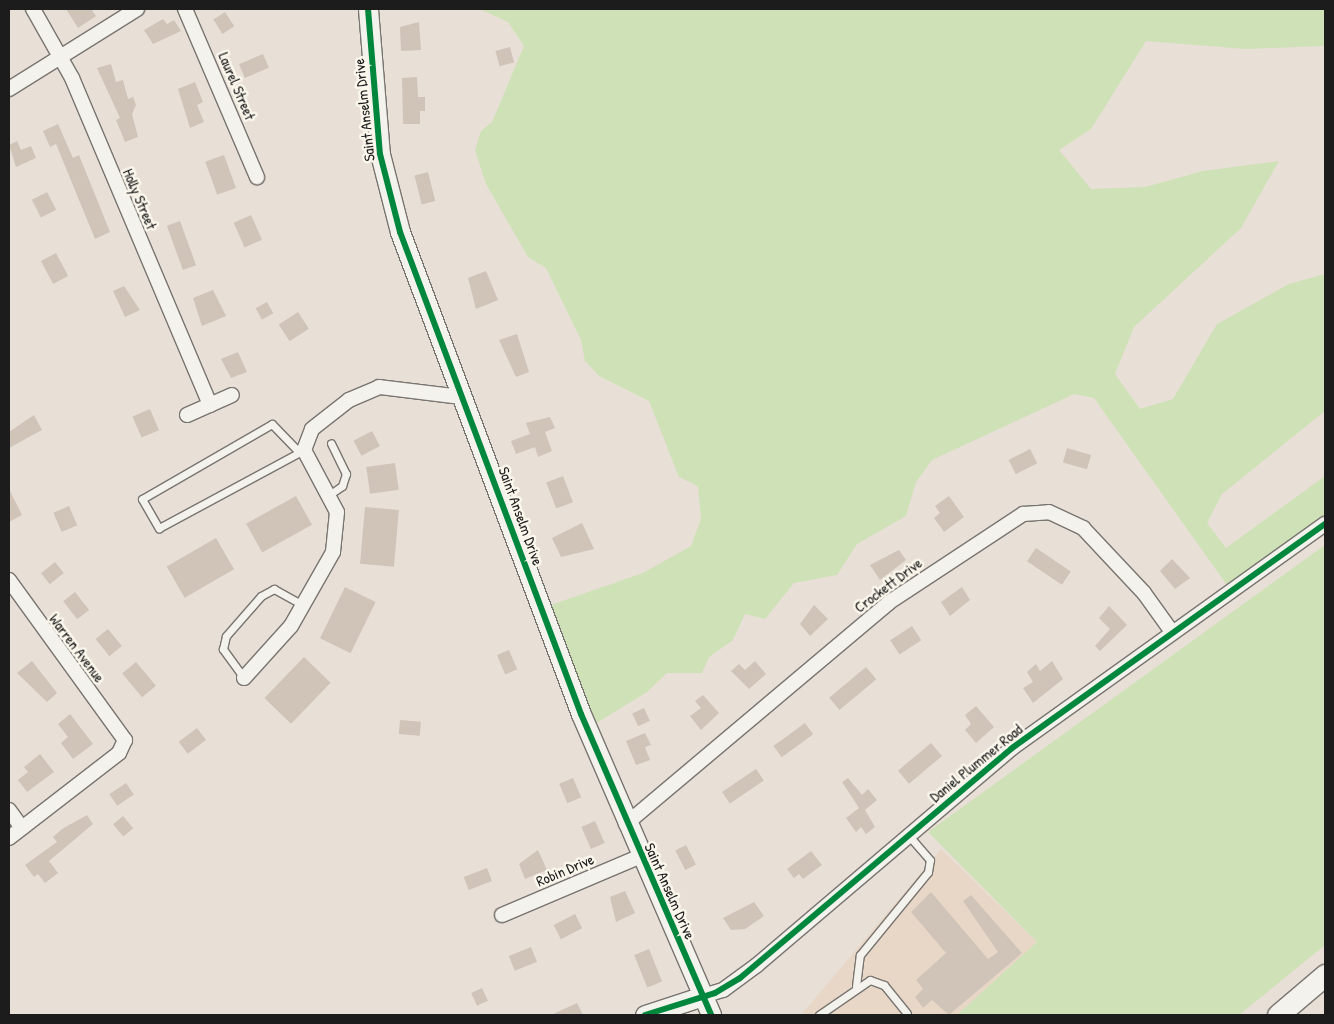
<!DOCTYPE html>
<html>
<head>
<meta charset="utf-8">
<style>
  body { margin:0 }
  #map { position:relative; width:1334px; height:1024px; overflow:hidden; background:#e8dfd6; font-family:"Patrick Hand",sans-serif }
  div>[style] { position:absolute }
  .built>* { inset:0; background:#e8d7c6 }
  .green>* { inset:0; background:#cfe1b7 }
  .building>* { inset:0; background:#d0c4b9; transform-origin:0 0 }
  .roads { filter:drop-shadow(1px 0 #787470) drop-shadow(-1px 0 #787470) drop-shadow(0 1px #787470) drop-shadow(0 -1px #787470) }
  .lane>* { height:7px; margin:-3.5px; padding:0 3.5px; transform-origin:3.5px; border-radius:3.5px; background:#f4f2ed }
  .street>* { height:14px; margin:-7px; padding:0 7px; transform-origin:7px; border-radius:7px; background:#f4f2ed }
  .secondary>* { height:19px; margin:-9.5px; padding:0 9.5px; transform-origin:9.5px; border-radius:9.5px; background:#f4f2ed }
  .primary>* { height:21px; margin:-10.5px; padding:0 10.5px; transform-origin:10.5px; border-radius:10.5px; background:#f4f2ed }
  .cycleway>* { height:6px; margin:-3px; padding:0 3px; transform-origin:3px; border-radius:3px; background:#00873e }
  span { translate:-50% -50%; white-space:nowrap; text-align:center; line-height:1.15; -webkit-text-stroke:5px #fbf7ec; paint-order:stroke }
  .street-label { font-size:15px; color:#1c1c1c }
  .frame { position:absolute; inset:0; border:10px solid #1c1c1c; pointer-events:none }
</style>
</head>
<body>
<div id="map">
  <div class="built">
    <div style="clip-path:polygon(941px 849px,1037px 942px,957px 1015px,801px 1015px)"></div>
  </div>
  <div class="green">
    <div style="clip-path:polygon(480px 9px,1325px 9px,1325px 46px,1246px 49px,1146px 41px,1091px 129px,1059px 150px,1091px 189px,1145px 187px,1203px 171px,1279px 161px,1241px 228px,1134px 327px,1115px 374px,1140px 409px,1173px 399px,1217px 324px,1289px 284px,1325px 274px,1325px 411px,1222px 494px,1207px 523px,1226px 548px,1325px 476px,1325px 524px,1229px 588px,1094px 398px,1074px 394px,932px 460px,916px 482px,906px 516px,857px 544px,837px 575px,794px 583px,765px 619px,745px 614px,733px 640px,709px 657px,702px 673px,667px 673px,647px 692px,595px 724px,548px 606px,643px 573px,691px 546px,701px 519px,698px 486px,679px 477px,649px 401px,599px 376px,585px 361px,581px 340px,546px 268px,528px 257px,486px 184px,475px 150px,481px 131px,492px 122px,524px 46px,508px 22px)"></div>
    <div style="clip-path:polygon(1325px 545px,1325px 945px,1239px 1015px,957px 1015px,1037px 942px,928px 832px)"></div>
  </div>
  <div class="building">
    <div style="clip-path:polygon(66px 9px,91px 9px,96px 16px,78px 28px)"></div>
    <div style="left:225px;top:12px;width:17px;height:14px;rotate:57deg"></div>
    <div style="clip-path:polygon(163px 19px,167px 24px,174px 20px,181px 31px,153px 44px,144px 30px)"></div>
    <div style="clip-path:polygon(419px 22px,421px 50px,401px 51px,400px 27px)"></div>
    <div style="left:510px;top:47px;width:16px;height:15px;rotate:75deg"></div>
    <div style="left:263px;top:54px;width:15px;height:26px;rotate:67deg"></div>
    <div style="clip-path:polygon(111px 64px,116px 82px,123px 80px,128px 99px,133px 97px,136px 105px,132px 114px,138px 137px,125px 142px,116px 120px,120px 118px,97px 68px)"></div>
    <div style="clip-path:polygon(417px 77px,418px 97px,425px 97px,425px 111px,420px 111px,420px 124px,403px 124px,402px 78px)"></div>
    <div style="clip-path:polygon(195px 82px,203px 102px,197px 105px,204px 122px,190px 128px,178px 89px)"></div>
    <div style="clip-path:polygon(58px 124px,73px 158px,79px 155px,110px 232px,95px 239px,56px 144px,50px 147px,43px 131px)"></div>
    <div style="clip-path:polygon(17px 141px,21px 150px,31px 146px,36px 158px,16px 167px,9px 145px)"></div>
    <div style="left:224px;top:155px;width:35px;height:20px;rotate:70deg"></div>
    <div style="left:428px;top:172px;width:30px;height:14px;rotate:76deg"></div>
    <div style="left:47px;top:192px;width:20px;height:17px;rotate:63deg"></div>
    <div style="left:251px;top:215px;width:27px;height:19px;rotate:66deg"></div>
    <div style="left:180px;top:221px;width:47px;height:14px;rotate:70deg"></div>
    <div style="left:56px;top:253px;width:26px;height:17px;rotate:62deg"></div>
    <div style="clip-path:polygon(486px 271px,498px 300px,476px 309px,468px 278px)"></div>
    <div style="clip-path:polygon(124px 286px,140px 310px,125px 317px,113px 291px)"></div>
    <div style="clip-path:polygon(213px 290px,226px 316px,202px 326px,193px 298px)"></div>
    <div style="left:267px;top:302px;width:13px;height:13px;rotate:61deg"></div>
    <div style="left:298px;top:312px;width:20px;height:23px;rotate:57deg"></div>
    <div style="clip-path:polygon(517px 334px,529px 372px,516px 377px,499px 340px)"></div>
    <div style="clip-path:polygon(238px 352px,247px 372px,231px 378px,221px 359px)"></div>
    <div style="left:150px;top:409px;width:23px;height:19px;rotate:67deg"></div>
    <div style="clip-path:polygon(34px 415px,42px 430px,9px 448px,9px 432px)"></div>
    <div style="clip-path:polygon(550px 417px,555px 428px,545px 432px,552px 451px,538px 457px,535px 447px,516px 454px,511px 441px,530px 434px,526px 423px)"></div>
    <div style="left:372px;top:431px;width:17px;height:21px;rotate:62deg"></div>
    <div style="left:1067px;top:448px;width:25px;height:15px;rotate:16deg"></div>
    <div style="left:1030px;top:449px;width:16px;height:24px;rotate:63deg"></div>
    <div style="left:395px;top:463px;width:27px;height:29px;rotate:82deg"></div>
    <div style="left:563px;top:476px;width:28px;height:18px;rotate:69deg"></div>
    <div style="clip-path:polygon(9px 489px,22px 515px,9px 522px)"></div>
    <div style="left:296px;top:496px;width:33px;height:57px;rotate:61deg"></div>
    <div style="clip-path:polygon(949px 496px,964px 517px,944px 532px,934px 518px,940px 513px,935px 506px)"></div>
    <div style="left:69px;top:506px;width:21px;height:17px;rotate:67deg"></div>
    <div style="left:365px;top:507px;width:34px;height:57px;rotate:5deg"></div>
    <div style="clip-path:polygon(582px 523px,594px 549px,561px 557px,552px 538px)"></div>
    <div style="left:216px;top:538px;width:36px;height:57px;rotate:60deg"></div>
    <div style="left:1036px;top:548px;width:42px;height:16px;rotate:34deg"></div>
    <div style="clip-path:polygon(899px 550px,906px 560px,880px 580px,870px 565px)"></div>
    <div style="clip-path:polygon(1172px 559px,1190px 578px,1175px 589px,1160px 571px)"></div>
    <div style="left:55px;top:562px;width:14px;height:18px;rotate:51deg"></div>
    <div style="left:345px;top:587px;width:34px;height:57px;rotate:26deg"></div>
    <div style="clip-path:polygon(962px 587px,970px 600px,950px 616px,941px 602px)"></div>
    <div style="left:75px;top:592px;width:23px;height:15px;rotate:52deg"></div>
    <div style="clip-path:polygon(814px 605px,828px 619px,810px 636px,800px 624px)"></div>
    <div style="clip-path:polygon(1109px 606px,1127px 625px,1100px 651px,1095px 646px,1110px 629px,1099px 618px)"></div>
    <div style="left:912px;top:626px;width:17px;height:26px;rotate:57deg"></div>
    <div style="left:108px;top:629px;width:22px;height:16px;rotate:51deg"></div>
    <div style="left:509px;top:650px;width:21px;height:13px;rotate:67deg"></div>
    <div style="left:304px;top:657px;width:37px;height:57px;rotate:44deg"></div>
    <div style="clip-path:polygon(32px 661px,57px 693px,47px 702px,17px 673px)"></div>
    <div style="clip-path:polygon(755px 661px,766px 674px,749px 689px,731px 671px,739px 664px,745px 670px)"></div>
    <div style="clip-path:polygon(1052px 661px,1063px 679px,1033px 703px,1023px 688px,1033px 682px,1027px 672px,1036px 664px,1040px 671px)"></div>
    <div style="left:136px;top:662px;width:31px;height:18px;rotate:50deg"></div>
    <div style="left:866px;top:667px;width:16px;height:48px;rotate:50deg"></div>
    <div style="clip-path:polygon(703px 695px,719px 713px,701px 730px,690px 716px,701px 708px,695px 701px)"></div>
    <div style="clip-path:polygon(976px 706px,994px 727px,976px 743px,965px 730px,971px 724px,965px 715px)"></div>
    <div style="left:644px;top:708px;width:14px;height:13px;rotate:65deg"></div>
    <div style="clip-path:polygon(70px 714px,93px 744px,73px 759px,61px 743px,68px 737px,58px 724px)"></div>
    <div style="left:400px;top:720px;width:21px;height:14px;rotate:5deg"></div>
    <div style="left:805px;top:723px;width:14px;height:39px;rotate:54deg"></div>
    <div style="left:197px;top:728px;width:15px;height:23px;rotate:53deg"></div>
    <div style="clip-path:polygon(645px 733px,651px 745px,645px 747px,650px 760px,636px 765px,626px 741px)"></div>
    <div style="left:931px;top:743px;width:17px;height:43px;rotate:50deg"></div>
    <div style="clip-path:polygon(40px 754px,54px 772px,27px 792px,18px 780px,28px 772px,24px 767px)"></div>
    <div style="left:756px;top:769px;width:14px;height:41px;rotate:56deg"></div>
    <div style="left:573px;top:778px;width:21px;height:15px;rotate:67deg"></div>
    <div style="clip-path:polygon(848px 778px,862px 795px,868px 789px,877px 800px,865px 810px,875px 827px,866px 834px,861px 827px,856px 832px,846px 818px,859px 808px,842px 782px)"></div>
    <div style="left:126px;top:783px;width:14px;height:20px;rotate:56deg"></div>
    <div style="clip-path:polygon(87px 815px,93px 824px,49px 861px,58px 873px,45px 883px,38px 874px,34px 877px,25px 865px,57px 842px,53px 837px,62px 829px)"></div>
    <div style="left:123px;top:816px;width:16px;height:13px;rotate:50deg"></div>
    <div style="left:595px;top:821px;width:24px;height:15px;rotate:66deg"></div>
    <div style="left:686px;top:845px;width:22px;height:12px;rotate:63deg"></div>
    <div style="clip-path:polygon(538px 850px,547px 870px,525px 879px,519px 864px)"></div>
    <div style="clip-path:polygon(811px 851px,822px 865px,803px 879px,799px 874px,794px 878px,787px 869px)"></div>
    <div style="left:487px;top:868px;width:14px;height:25px;rotate:69deg"></div>
    <div style="clip-path:polygon(625px 891px,635px 913px,616px 922px,610px 897px)"></div>
    <div style="clip-path:polygon(931px 892px,988px 959px,998px 952px,963px 901px,971px 895px,1022px 953px,949px 1015px,932px 1000px,923px 1008px,915px 997px,923px 989px,916px 980px,946px 953px,911px 912px)"></div>
    <div style="clip-path:polygon(754px 902px,764px 916px,745px 929px,731px 930px,723px 918px)"></div>
    <div style="left:575px;top:914px;width:16px;height:24px;rotate:63deg"></div>
    <div style="left:531px;top:947px;width:16px;height:24px;rotate:68deg"></div>
    <div style="left:649px;top:949px;width:35px;height:16px;rotate:68deg"></div>
    <div style="left:482px;top:988px;width:14px;height:12px;rotate:65deg"></div>
    <div style="clip-path:polygon(577px 1003px,583px 1015px,551px 1015px)"></div>
  </div>
  <div class="roads">
    <div class="lane">
      <div style="left:299px;top:452px;width:39px;rotate:-134deg"></div>
      <div style="left:272px;top:424px;width:150px;rotate:150deg"></div>
      <div style="left:142px;top:499px;width:34px;rotate:60deg"></div>
      <div style="left:159px;top:528px;width:165px;rotate:-28.3deg"></div>
      <div style="left:329px;top:495px;width:16px;rotate:-35deg"></div>
      <div style="left:342px;top:486px;width:13px;rotate:-72deg"></div>
      <div style="left:346px;top:474px;width:34px;rotate:-116deg"></div>
      <div style="left:244px;top:678px;width:36px;rotate:-126deg"></div>
      <div style="left:223px;top:649px;width:13px;rotate:-77deg"></div>
      <div style="left:226px;top:636px;width:53px;rotate:-48.8deg"></div>
      <div style="left:261px;top:596px;width:15px;rotate:-28deg"></div>
      <div style="left:274px;top:589px;width:35px;rotate:29deg"></div>
      <div style="left:856px;top:986px;width:31px;rotate:-83deg"></div>
      <div style="left:860px;top:955px;width:107px;rotate:-50.7deg"></div>
      <div style="left:928px;top:872px;width:12px;rotate:-81deg"></div>
      <div style="left:930px;top:860px;width:32px;rotate:-131deg"></div>
      <div style="left:819px;top:1015px;width:62px;rotate:-34.5deg"></div>
      <div style="left:870px;top:980px;width:15px;rotate:20deg"></div>
      <div style="left:884px;top:985px;width:36px;rotate:51deg"></div>
    </div>
    <div class="street">
      <div style="left:33px;top:9px;width:79px;rotate:60.5deg"></div>
      <div style="left:72px;top:78px;width:355px;rotate:67.1deg"></div>
      <div style="left:185px;top:9px;width:183px;rotate:66.8deg"></div>
      <div style="left:9px;top:89px;width:151px;rotate:-32deg"></div>
      <div style="left:187px;top:415px;width:49px;rotate:-24deg"></div>
      <div style="left:9px;top:580px;width:198px;rotate:54.1deg"></div>
      <div style="left:125px;top:740px;width:14px;rotate:115deg"></div>
      <div style="left:119px;top:753px;width:139px;rotate:142.3deg"></div>
      <div style="left:244px;top:678px;width:70px;rotate:-47.9deg"></div>
      <div style="left:291px;top:626px;width:85px;rotate:-60.4deg"></div>
      <div style="left:333px;top:552px;width:40px;rotate:-84.3deg"></div>
      <div style="left:337px;top:512px;width:70px;rotate:-118deg"></div>
      <div style="left:304px;top:450px;width:22px;rotate:-69deg"></div>
      <div style="left:312px;top:429px;width:47px;rotate:-38.1deg"></div>
      <div style="left:349px;top:400px;width:33px;rotate:-23deg"></div>
      <div style="left:379px;top:387px;width:84px;rotate:6.9deg"></div>
      <div style="left:9px;top:810px;width:22px;rotate:54deg"></div>
      <div style="left:626px;top:824px;width:343px;rotate:-40.1deg"></div>
      <div style="left:888px;top:603px;width:162px;rotate:-33.4deg"></div>
      <div style="left:1023px;top:514px;width:26px;rotate:-4deg"></div>
      <div style="left:1049px;top:512px;width:38px;rotate:25deg"></div>
      <div style="left:1083px;top:528px;width:89px;rotate:46.8deg"></div>
      <div style="left:1144px;top:593px;width:48px;rotate:54.3deg"></div>
      <div style="left:502px;top:915px;width:151px;rotate:-23deg"></div>
      <div style="left:703px;top:996px;width:21px;rotate:-17deg"></div>
      <div style="left:723px;top:990px;width:42px;rotate:-36.3deg"></div>
      <div style="left:757px;top:965px;width:335px;rotate:-40.4deg"></div>
      <div style="left:1012px;top:748px;width:385px;rotate:-35.6deg"></div>
    </div>
    <div class="secondary">
      <div style="left:368px;top:9px;width:145px;rotate:85.3deg"></div>
      <div style="left:380px;top:154px;width:81px;rotate:75.6deg"></div>
      <div style="left:400px;top:232px;width:515px;rotate:69.42deg"></div>
      <div style="left:581px;top:714px;width:328px;rotate:66.6deg"></div>
      <div style="left:645px;top:1015px;width:61px;rotate:-18.1deg"></div>
    </div>
    <div class="primary">
      <div style="left:1278px;top:1015px;width:62px;rotate:-40.4deg"></div>
    </div>
  </div>
  <div class="cycleway">
    <div style="left:368px;top:9px;width:145px;rotate:85.3deg"></div>
    <div style="left:380px;top:154px;width:81px;rotate:75.6deg"></div>
    <div style="left:400px;top:232px;width:515px;rotate:69.42deg"></div>
    <div style="left:581px;top:714px;width:328px;rotate:66.6deg"></div>
    <div style="left:645px;top:1015px;width:73px;rotate:-17.4deg"></div>
    <div style="left:715px;top:993px;width:29px;rotate:-31deg"></div>
    <div style="left:740px;top:978px;width:356px;rotate:-40.2deg"></div>
    <div style="left:1012px;top:748px;width:385px;rotate:-35.6deg"></div>
  </div>
  <div class="street-label">
    <span style="left:237px;top:86px;rotate:67deg">Laurel Street</span>
    <span style="left:364px;top:110px;rotate:-96deg">Saint Anselm Drive</span>
    <span style="left:140px;top:199px;rotate:67deg">Holly Street</span>
    <span style="left:521px;top:516px;rotate:70deg">Saint Anselm Drive</span>
    <span style="left:888px;top:585px;rotate:-37deg">Crockett Drive</span>
    <span style="left:77px;top:648px;rotate:53deg">Warren Avenue</span>
    <span style="left:976px;top:763px;rotate:-39deg">Daniel Plummer Road</span>
    <span style="left:565px;top:870px;rotate:-23deg">Robin Drive</span>
    <span style="left:670px;top:891px;rotate:66deg">Saint Anselm Drive</span>
  </div>
  <div class="frame"></div>
</div>
</body>
</html>
